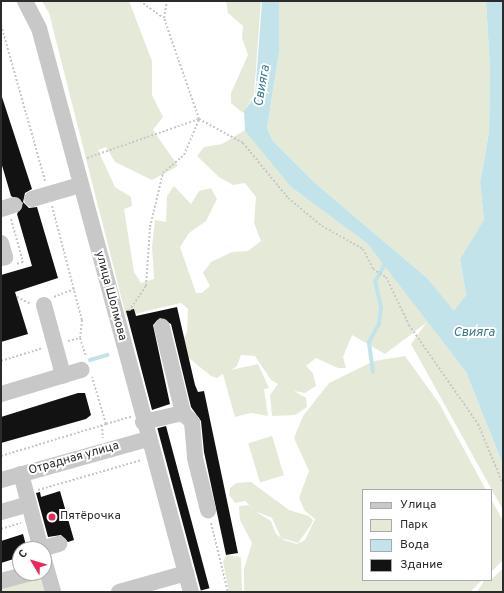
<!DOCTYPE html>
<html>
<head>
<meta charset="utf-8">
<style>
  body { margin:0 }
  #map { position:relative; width:504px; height:593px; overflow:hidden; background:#fff; font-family:Overpass,sans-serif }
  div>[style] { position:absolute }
  .green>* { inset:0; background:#e5ead8; transform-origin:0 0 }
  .water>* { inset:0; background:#c3e3eb }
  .stream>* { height:3.5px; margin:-1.75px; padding:0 1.75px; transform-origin:1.75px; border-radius:1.75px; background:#c3e3eb }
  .building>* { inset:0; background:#121212; transform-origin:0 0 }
  .path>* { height:2px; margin-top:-1px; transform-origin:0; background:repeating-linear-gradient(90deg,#c8c8c8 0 2px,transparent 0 4px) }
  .minor>* { height:16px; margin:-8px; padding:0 8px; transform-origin:8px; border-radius:8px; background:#c8c8c8 }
  .dots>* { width:11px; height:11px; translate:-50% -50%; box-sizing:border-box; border:2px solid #fff; border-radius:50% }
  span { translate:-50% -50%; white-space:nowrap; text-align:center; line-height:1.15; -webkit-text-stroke:4px #fff; paint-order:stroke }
  .street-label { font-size:12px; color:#2b2b2b }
  .poi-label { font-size:12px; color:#2b2b2b }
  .left { translate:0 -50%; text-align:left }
  .water-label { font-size:13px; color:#387d8e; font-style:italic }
  .frame { position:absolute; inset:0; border:2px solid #2b2b2b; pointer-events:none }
  .legend { position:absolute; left:362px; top:489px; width:130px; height:92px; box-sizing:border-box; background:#fff; border:1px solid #aaa; margin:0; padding:5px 7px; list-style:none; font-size:12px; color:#2b2b2b }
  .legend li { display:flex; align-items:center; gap:8px; height:20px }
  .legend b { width:20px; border:1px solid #aaa }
  .north { position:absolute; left:12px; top:541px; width:40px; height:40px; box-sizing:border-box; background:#fff; border:1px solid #aaa; border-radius:50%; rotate:308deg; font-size:11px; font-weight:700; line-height:16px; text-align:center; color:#2b2b2b }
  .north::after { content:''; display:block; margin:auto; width:14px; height:18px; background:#e9275a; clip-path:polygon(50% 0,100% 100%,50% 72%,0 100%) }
</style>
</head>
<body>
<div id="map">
  <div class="green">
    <div style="clip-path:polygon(42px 1px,129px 1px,152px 61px,152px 95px,163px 117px,153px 130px,178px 166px,152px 180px,115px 162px,106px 147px,98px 150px,115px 187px,131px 197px,132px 206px,124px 209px,134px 272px,141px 283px,154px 279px,152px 246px,155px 220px,166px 222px,167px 196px,174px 186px,191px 204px,199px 191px,211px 188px,217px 199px,206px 221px,189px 233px,180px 247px,196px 293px,202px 293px,210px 286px,203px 273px,211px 262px,232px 252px,248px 251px,261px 241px,254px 223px,256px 197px,245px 183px,233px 185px,219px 177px,197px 156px,204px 147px,222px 144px,245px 130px,291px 187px,367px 242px,466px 372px,503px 465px,503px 510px,411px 344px,426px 323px,385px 354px,352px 335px,343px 357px,346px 368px,338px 368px,316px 358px,306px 366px,313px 373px,316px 386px,305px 393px,294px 391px,306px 398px,307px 407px,295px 415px,272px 416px,270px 395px,278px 384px,271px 380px,255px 356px,241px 355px,237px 366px,231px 370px,258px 364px,269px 388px,264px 389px,268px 416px,251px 413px,235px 417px,223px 374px,217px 378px,211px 376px,184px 354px,181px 343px,187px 332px,188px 309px,181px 303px,126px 316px,49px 13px)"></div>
    <div style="clip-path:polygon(226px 1px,261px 1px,254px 95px,243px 113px,231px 103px,231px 93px,248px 55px,242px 38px,243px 26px,228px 13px)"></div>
    <div style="clip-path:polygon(279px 1px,486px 1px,490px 70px,489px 132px,480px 183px,484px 221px,460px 259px,466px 295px,454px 312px,427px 278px,315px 183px,273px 141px,267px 128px,279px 53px)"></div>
    <div style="clip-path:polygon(405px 356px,439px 403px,486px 490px,363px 490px,363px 580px,482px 580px,470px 592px,244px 592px,244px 569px,252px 543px,240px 520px,239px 506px,249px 505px,255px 510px,245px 501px,235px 503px,229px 495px,230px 488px,236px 483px,251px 482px,289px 510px,309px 516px,313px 520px,311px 525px,298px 543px,281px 538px,272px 518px,255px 511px,271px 521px,276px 534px,284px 540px,297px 544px,305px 540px,315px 519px,305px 511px,299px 498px,309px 471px,294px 438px,303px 416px,329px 383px,374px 361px)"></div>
    <div style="left:272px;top:436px;width:41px;height:25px;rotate:73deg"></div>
    <div style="clip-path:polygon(491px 499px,503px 521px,503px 560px,491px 572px)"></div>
    <div style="clip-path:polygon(226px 555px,241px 557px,242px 592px,229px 592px,223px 562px)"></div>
    <div style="clip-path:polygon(503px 568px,503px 592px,477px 592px,484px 581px,491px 580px)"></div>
    <div style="clip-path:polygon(37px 575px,42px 577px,49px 592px,1px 592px,1px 585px)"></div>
  </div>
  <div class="water">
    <div style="clip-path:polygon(262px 1px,279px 1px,279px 53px,267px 128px,273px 141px,315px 183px,427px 278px,454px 311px,466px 295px,460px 259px,484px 220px,480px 183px,489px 132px,490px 70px,486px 1px,503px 1px,503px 465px,466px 372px,367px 243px,291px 187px,245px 131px,244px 111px,255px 96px)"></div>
  </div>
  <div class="stream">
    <div style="left:90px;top:360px;width:18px;rotate:-16deg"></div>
    <div style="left:373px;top:372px;width:30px;rotate:-98deg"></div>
    <div style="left:369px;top:342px;width:21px;rotate:-61deg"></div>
    <div style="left:379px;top:324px;width:17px;rotate:-83deg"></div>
    <div style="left:381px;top:307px;width:26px;rotate:-103deg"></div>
    <div style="left:375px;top:282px;width:23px;rotate:-61deg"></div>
  </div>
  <div class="building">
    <div style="clip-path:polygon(1px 94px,32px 189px,25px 193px,23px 202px,29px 208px,37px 207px,58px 278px,15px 292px,28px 334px,1px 342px,1px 275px,32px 266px,17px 214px,23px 203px,11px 196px,1px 162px)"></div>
    <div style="clip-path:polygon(177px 307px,195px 385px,198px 392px,204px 391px,238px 553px,226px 555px,204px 452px,201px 421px,191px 407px,171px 324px,160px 318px,153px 325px,170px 404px,152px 410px,126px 311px,134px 309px,136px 316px)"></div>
    <div style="clip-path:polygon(78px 393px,85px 393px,91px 415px,86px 419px,1px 443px,1px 417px)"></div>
    <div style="left:166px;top:426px;width:168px;height:9px;rotate:75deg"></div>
    <div style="clip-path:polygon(60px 491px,74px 540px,68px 542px,61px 535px,48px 537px,36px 493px,40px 492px,41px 497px)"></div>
    <div style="clip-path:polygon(23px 534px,27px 549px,20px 549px,20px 557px,1px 563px,1px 541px)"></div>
  </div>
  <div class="path">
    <div style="left:140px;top:1px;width:29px;rotate:36deg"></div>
    <div style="left:1px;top:25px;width:162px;rotate:74.2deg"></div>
    <div style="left:87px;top:158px;width:119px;rotate:-19.2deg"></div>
    <div style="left:199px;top:119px;width:50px;rotate:28.6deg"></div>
    <div style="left:243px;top:143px;width:71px;rotate:50.7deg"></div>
    <div style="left:288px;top:198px;width:44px;rotate:39.5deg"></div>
    <div style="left:322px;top:226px;width:47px;rotate:29.3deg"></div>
    <div style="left:363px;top:249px;width:22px;rotate:63deg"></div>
    <div style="left:373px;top:269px;width:15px;rotate:32deg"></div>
    <div style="left:386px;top:277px;width:53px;rotate:64.4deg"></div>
    <div style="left:409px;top:325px;width:121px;rotate:55.1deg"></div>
    <div style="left:478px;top:424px;width:65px;rotate:67.4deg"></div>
    <div style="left:52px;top:206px;width:118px;rotate:75.3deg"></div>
    <div style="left:82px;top:320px;width:18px;rotate:96deg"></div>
    <div style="left:80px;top:338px;width:20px;rotate:72deg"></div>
    <div style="left:11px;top:219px;width:45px;rotate:74.4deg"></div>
    <div style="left:23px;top:262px;width:7px;rotate:164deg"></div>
    <div style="left:17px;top:297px;width:16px;rotate:27deg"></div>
    <div style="left:54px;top:297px;width:22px;rotate:-22deg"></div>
    <div style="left:129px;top:311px;width:30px;rotate:-56deg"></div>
    <div style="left:146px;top:286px;width:59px;rotate:-86.1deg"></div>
    <div style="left:150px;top:227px;width:56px;rotate:-76.5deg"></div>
    <div style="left:163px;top:173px;width:28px;rotate:-41deg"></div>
    <div style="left:184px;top:155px;width:39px;rotate:-67deg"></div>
    <div style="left:199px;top:119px;width:107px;rotate:-109.1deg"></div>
    <div style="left:164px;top:18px;width:17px;rotate:-80deg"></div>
    <div style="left:68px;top:341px;width:12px;rotate:-14deg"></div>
    <div style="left:1px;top:361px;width:44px;rotate:-17.2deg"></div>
    <div style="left:106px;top:424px;width:26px;rotate:-16deg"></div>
    <div style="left:102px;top:425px;width:13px;rotate:86deg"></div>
    <div style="left:1px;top:456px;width:110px;rotate:-16.9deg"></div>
    <div style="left:106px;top:424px;width:49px;rotate:-106.6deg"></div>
    <div style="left:38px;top:490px;width:108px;rotate:-16.1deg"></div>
    <div style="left:211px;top:523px;width:71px;rotate:76.2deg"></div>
    <div style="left:1px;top:529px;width:21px;rotate:-17deg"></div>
  </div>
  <div class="minor">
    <div style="left:25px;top:1px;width:30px;rotate:63deg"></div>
    <div style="left:39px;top:28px;width:584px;rotate:74.92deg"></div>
    <div style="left:32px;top:199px;width:50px;rotate:-16.3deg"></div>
    <div style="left:1px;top:209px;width:14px;rotate:-17deg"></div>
    <div style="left:1px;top:243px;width:15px;rotate:74deg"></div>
    <div style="left:5px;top:257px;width:4px;rotate:166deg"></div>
    <div style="left:44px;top:305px;width:73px;rotate:74.8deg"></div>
    <div style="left:1px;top:394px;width:84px;rotate:-16.7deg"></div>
    <div style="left:183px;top:413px;width:13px;rotate:45deg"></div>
    <div style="left:192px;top:422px;width:36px;rotate:85deg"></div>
    <div style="left:195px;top:458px;width:54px;rotate:76deg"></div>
    <div style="left:143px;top:422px;width:41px;rotate:-12.7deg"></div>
    <div style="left:183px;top:413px;width:89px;rotate:-103.7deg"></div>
    <div style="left:21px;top:474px;width:78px;rotate:75.1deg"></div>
    <div style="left:1px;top:480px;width:153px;rotate:-15.6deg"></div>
    <div style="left:1px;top:512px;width:29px;rotate:-16deg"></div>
    <div style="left:41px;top:549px;width:19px;rotate:-16deg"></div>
    <div style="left:44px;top:560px;width:33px;rotate:74deg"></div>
    <div style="left:1px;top:581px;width:31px;rotate:-15deg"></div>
    <div style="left:119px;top:592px;width:70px;rotate:-15.8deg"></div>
  </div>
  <div class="dots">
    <div style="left:52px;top:517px;background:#e9275a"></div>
  </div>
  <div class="street-label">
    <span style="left:110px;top:296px;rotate:75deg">улица Шолмова</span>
    <span style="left:74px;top:459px;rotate:-16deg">Отрадная улица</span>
  </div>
  <div class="poi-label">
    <span class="left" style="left:60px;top:517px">Пятёрочка</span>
  </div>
  <div class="water-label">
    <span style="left:263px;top:86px;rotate:-80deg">Свияга</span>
    <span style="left:474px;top:333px">Свияга</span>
  </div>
  <div class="frame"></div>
  <ul class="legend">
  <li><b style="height:5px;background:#c8c8c8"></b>Улица</li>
  <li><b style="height:11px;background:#e5ead8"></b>Парк</li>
  <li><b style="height:11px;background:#c3e3eb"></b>Вода</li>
  <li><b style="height:11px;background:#121212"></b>Здание</li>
  </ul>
  <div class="north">С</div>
</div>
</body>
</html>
